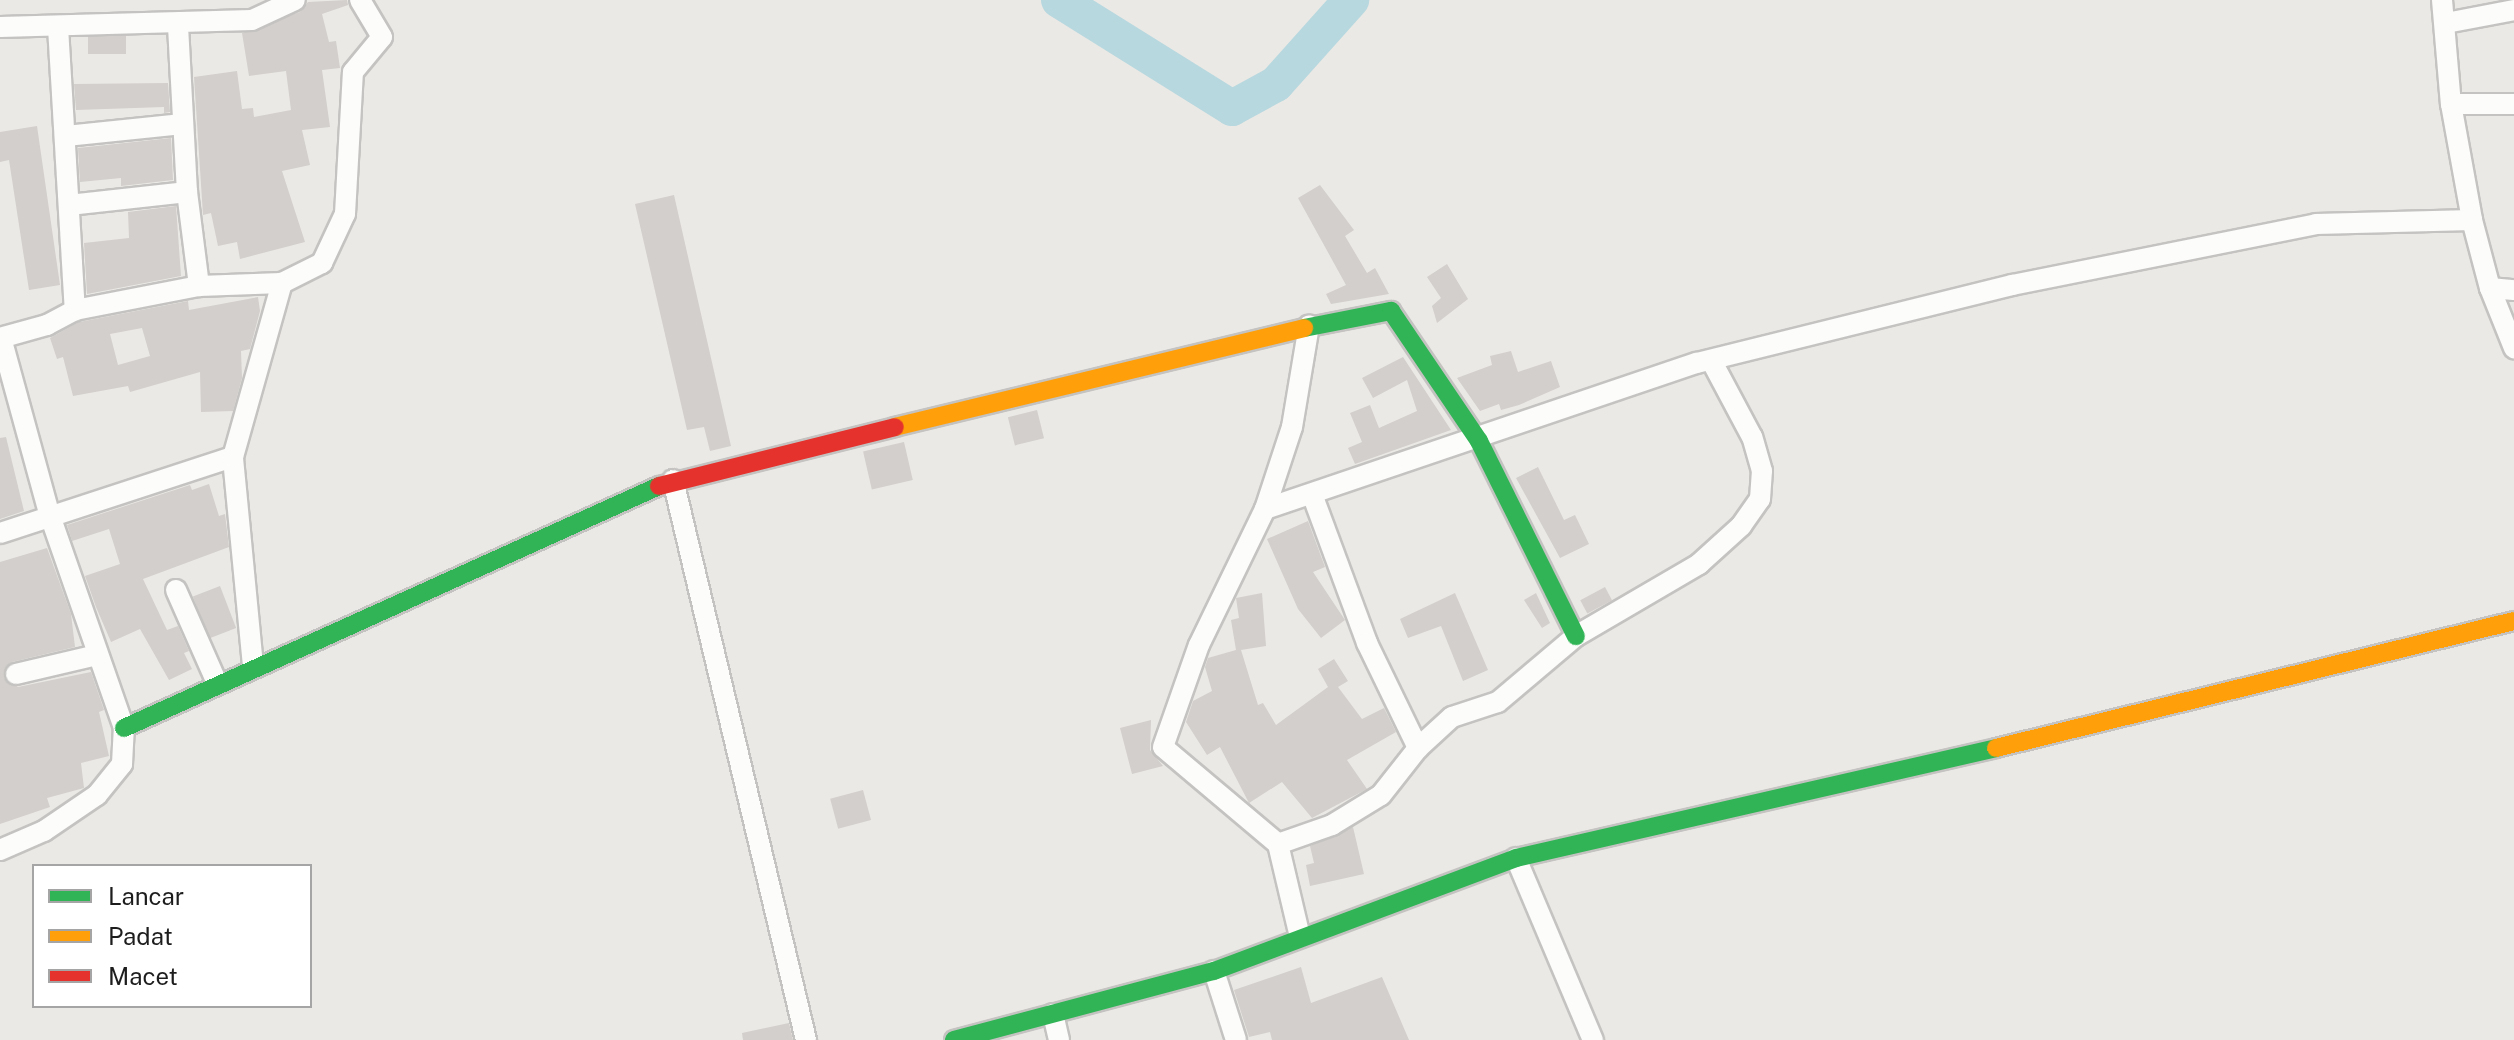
<!DOCTYPE html>
<html>
<head>
<meta charset="utf-8">
<style>
  body { margin:0 }
  #map { position:relative; width:2514px; height:1040px; overflow:hidden; background:#ebe9e5; font-family:"Public Sans",sans-serif }
  div>[style] { position:absolute }
  .river>* { height:36px; margin:-18px; padding:0 18px; transform-origin:18px; border-radius:18px; background:#b8d8df }
  .building>* { inset:0; background:#d2cfcc; transform-origin:0 0 }
  .roads { filter:drop-shadow(2px 0 #c4c3c1) drop-shadow(-2px 0 #c4c3c1) drop-shadow(0 2px #c4c3c1) drop-shadow(0 -2px #c4c3c1) }
  .street>* { height:20px; margin:-10px; padding:0 10px; transform-origin:10px; border-radius:10px; background:#fcfcfb }
  .fast>* { height:18px; margin:-9px; padding:0 9px; transform-origin:9px; border-radius:9px; background:#30b455 }
  .slow>* { height:18px; margin:-9px; padding:0 9px; transform-origin:9px; border-radius:9px; background:#ff9f0a }
  .jam>* { height:18px; margin:-9px; padding:0 9px; transform-origin:9px; border-radius:9px; background:#e5322d }
  span { translate:-50% -50%; white-space:nowrap; text-align:center; line-height:1.15; -webkit-text-stroke:6px #fff; paint-order:stroke }
  .legend { position:absolute; left:32px; top:864px; width:280px; height:144px; box-sizing:border-box; background:#fff; border:2px solid #a5a5a5; margin:0; padding:10px 14px; list-style:none; font-size:24px; color:#1d1d1d }
  .legend li { display:flex; align-items:center; gap:16px; height:40px }
  .legend b { width:40px; border:2px solid #a5a5a5 }
</style>
</head>
<body>
<div id="map">
  <div class="river">
    <div style="left:1059px;top:0;width:204px;rotate:32deg"></div>
    <div style="left:1232px;top:108px;width:50px;rotate:-28.6deg"></div>
    <div style="left:1276px;top:84px;width:113px;rotate:-48.2deg"></div>
  </div>
  <div class="building">
    <div style="clip-path:polygon(347px 0,348px 5px,322px 14px,329px 42px,336px 41px,340px 68px,322px 70px,330px 127px,302px 130px,310px 165px,282px 171px,305px 242px,240px 259px,237px 242px,218px 246px,211px 213px,203px 215px,194px 77px,237px 71px,242px 109px,253px 108px,254px 117px,291px 110px,286px 71px,249px 76px,242px 33px,300px 12px,308px 2px)"></div>
    <div style="left:126px;top:36px;width:18px;height:38px;rotate:90deg"></div>
    <div style="clip-path:polygon(168px 83px,170px 112px,164px 113px,164px 107px,76px 110px,74px 84px)"></div>
    <div style="clip-path:polygon(37px 126px,60px 285px,29px 290px,9px 160px,0 162px,0 132px)"></div>
    <div style="clip-path:polygon(171px 138px,173px 180px,121px 186px,121px 178px,80px 182px,78px 148px)"></div>
    <div style="clip-path:polygon(1320px 185px,1354px 230px,1345px 236px,1367px 273px,1375px 268px,1389px 294px,1331px 304px,1326px 294px,1346px 285px,1298px 198px)"></div>
    <div style="clip-path:polygon(674px 195px,731px 446px,710px 451px,704px 427px,687px 430px,635px 204px)"></div>
    <div style="clip-path:polygon(176px 206px,181px 276px,87px 294px,84px 243px,129px 238px,128px 212px)"></div>
    <div style="clip-path:polygon(1447px 264px,1468px 299px,1437px 323px,1432px 306px,1441px 298px,1427px 277px)"></div>
    <div style="clip-path:polygon(evenodd,258px 297px,260px 311px,250px 349px,241px 351px,242px 378px,233px 411px,201px 412px,200px 372px,130px 392px,128px 386px,73px 396px,63px 357px,57px 359px,50px 338px,79px 322px,188px 301px,189px 310px,258px 297px,142px 328px,150px 356px,118px 365px,110px 334px,142px 328px)"></div>
    <div style="clip-path:polygon(1511px 351px,1518px 372px,1551px 361px,1560px 387px,1519px 405px,1501px 410px,1499px 404px,1480px 411px,1457px 378px,1492px 365px,1490px 356px)"></div>
    <div style="clip-path:polygon(1403px 357px,1451px 430px,1355px 464px,1348px 448px,1362px 442px,1350px 413px,1370px 405px,1379px 428px,1417px 411px,1407px 380px,1373px 398px,1362px 378px)"></div>
    <div style="left:1037px;top:410px;width:29px;height:30px;rotate:76deg"></div>
    <div style="clip-path:polygon(6px 437px,24px 511px,0 519px,0 438px)"></div>
    <div style="left:904px;top:442px;width:39px;height:42px;rotate:77deg"></div>
    <div style="clip-path:polygon(1538px 467px,1564px 520px,1575px 515px,1589px 544px,1560px 558px,1516px 478px)"></div>
    <div style="clip-path:polygon(209px 484px,219px 516px,225px 514px,229px 547px,143px 579px,167px 630px,178px 626px,189px 651px,184px 653px,192px 669px,169px 680px,140px 629px,111px 642px,96px 607px,85px 576px,120px 564px,109px 529px,72px 541px,67px 525px,190px 485px,192px 490px)"></div>
    <div style="clip-path:polygon(1308px 521px,1325px 567px,1313px 572px,1345px 620px,1321px 638px,1298px 609px,1267px 539px)"></div>
    <div style="clip-path:polygon(47px 548px,71px 614px,75px 647px,12px 662px,4px 678px,18px 687px,91px 672px,104px 710px,99px 712px,109px 756px,81px 763px,84px 788px,47px 798px,50px 807px,0 824px,0 562px)"></div>
    <div style="left:220px;top:586px;width:45px;height:29px;rotate:69deg"></div>
    <div style="left:1605px;top:587px;width:15px;height:28px;rotate:62deg"></div>
    <div style="clip-path:polygon(1262px 593px,1266px 646px,1241px 650px,1258px 705px,1263px 703px,1276px 725px,1328px 687px,1318px 669px,1334px 659px,1348px 681px,1338px 687px,1362px 719px,1384px 708px,1396px 732px,1347px 760px,1367px 789px,1312px 818px,1282px 782px,1249px 803px,1220px 747px,1207px 755px,1186px 722px,1193px 701px,1212px 691px,1205px 667px,1208px 658px,1236px 650px,1231px 620px,1239px 618px,1236px 598px)"></div>
    <div style="clip-path:polygon(1455px 593px,1488px 670px,1463px 681px,1441px 626px,1408px 638px,1400px 619px)"></div>
    <div style="clip-path:polygon(1536px 593px,1550px 623px,1542px 628px,1524px 600px)"></div>
    <div style="clip-path:polygon(1151px 720px,1150px 750px,1163px 766px,1132px 774px,1120px 728px)"></div>
    <div style="left:863px;top:790px;width:31px;height:34px;rotate:75deg"></div>
    <div style="clip-path:polygon(1353px 827px,1364px 874px,1310px 886px,1306px 865px,1314px 863px,1310px 846px)"></div>
    <div style="clip-path:polygon(1301px 967px,1311px 1003px,1382px 977px,1409px 1040px,1272px 1040px,1270px 1032px,1249px 1037px,1234px 990px)"></div>
    <div style="clip-path:polygon(789px 1023px,793px 1040px,743px 1040px,742px 1033px)"></div>
  </div>
  <div class="roads">
    <div class="street">
      <div style="left:2442px;top:0;width:104px;rotate:85.1deg"></div>
      <div style="left:2451px;top:104px;width:118px;rotate:79.7deg"></div>
      <div style="left:2472px;top:220px;width:70px;rotate:75.2deg"></div>
      <div style="left:2490px;top:288px;width:65px;rotate:68.2deg"></div>
      <div style="left:2446px;top:23px;width:69px;rotate:-10.8deg"></div>
      <div style="left:178px;top:26px;width:166px;rotate:86.9deg"></div>
      <div style="left:187px;top:192px;width:95px;rotate:82.7deg"></div>
      <div style="left:0;top:27px;width:252px;rotate:-1.6deg"></div>
      <div style="left:252px;top:20px;width:47px;rotate:-24.9deg"></div>
      <div style="left:58px;top:27px;width:284px;rotate:86.6deg"></div>
      <div style="left:2451px;top:104px;width:63px"></div>
      <div style="left:66px;top:136px;width:117px;rotate:-5.9deg"></div>
      <div style="left:69px;top:205px;width:119px;rotate:-6.3deg"></div>
      <div style="left:2490px;top:288px;width:24px;rotate:5deg"></div>
      <div style="left:0;top:338px;width:49px;rotate:-15.5deg"></div>
      <div style="left:47px;top:325px;width:32px;rotate:-28deg"></div>
      <div style="left:75px;top:310px;width:126px;rotate:-11deg"></div>
      <div style="left:199px;top:286px;width:83px;rotate:-2.1deg"></div>
      <div style="left:282px;top:283px;width:45px;rotate:-26.6deg"></div>
      <div style="left:322px;top:263px;width:54px;rotate:-64.9deg"></div>
      <div style="left:345px;top:214px;width:142px;rotate:-86.8deg"></div>
      <div style="left:353px;top:72px;width:45px;rotate:-50.4deg"></div>
      <div style="left:382px;top:37px;width:43px;rotate:-120.7deg"></div>
      <div style="left:673px;top:480px;width:576px;rotate:76.64deg"></div>
      <div style="left:1312px;top:494px;width:159px;rotate:69.7deg"></div>
      <div style="left:1367px;top:643px;width:117px;rotate:64.1deg"></div>
      <div style="left:1265px;top:509px;width:456px;rotate:-18.7deg"></div>
      <div style="left:1697px;top:363px;width:325px;rotate:-13.9deg"></div>
      <div style="left:2012px;top:285px;width:310px;rotate:-11.3deg"></div>
      <div style="left:2316px;top:224px;width:156px;rotate:-1.5deg"></div>
      <div style="left:0;top:533px;width:245px;rotate:-18.1deg"></div>
      <div style="left:176px;top:590px;width:102px;rotate:66.2deg"></div>
      <div style="left:253px;top:666px;width:210px;rotate:-95.5deg"></div>
      <div style="left:233px;top:457px;width:181px;rotate:-74.3deg"></div>
      <div style="left:16px;top:674px;width:83px;rotate:-13.2deg"></div>
      <div style="left:1278px;top:844px;width:57px;rotate:-19.4deg"></div>
      <div style="left:1332px;top:825px;width:57px;rotate:-31.5deg"></div>
      <div style="left:1381px;top:795px;width:60px;rotate:-51.8deg"></div>
      <div style="left:1418px;top:748px;width:46px;rotate:-42.4deg"></div>
      <div style="left:1452px;top:717px;width:48px;rotate:-18.1deg"></div>
      <div style="left:1498px;top:702px;width:102px;rotate:-40.2deg"></div>
      <div style="left:1576px;top:636px;width:143px;rotate:-30.3deg"></div>
      <div style="left:1699px;top:564px;width:57px;rotate:-42.1deg"></div>
      <div style="left:1741px;top:526px;width:33px;rotate:-55deg"></div>
      <div style="left:1760px;top:499px;width:28px;rotate:-86deg"></div>
      <div style="left:1762px;top:471px;width:35px;rotate:-106deg"></div>
      <div style="left:1752px;top:437px;width:87px;rotate:-118deg"></div>
      <div style="left:0;top:850px;width:48px;rotate:-23.4deg"></div>
      <div style="left:44px;top:831px;width:64px;rotate:-34.2deg"></div>
      <div style="left:97px;top:795px;width:40px;rotate:-51deg"></div>
      <div style="left:122px;top:764px;width:36px;rotate:-87deg"></div>
      <div style="left:124px;top:728px;width:228px;rotate:-109.2deg"></div>
      <div style="left:49px;top:513px;width:181px;rotate:-105.3deg"></div>
      <div style="left:1516px;top:858px;width:198px;rotate:67.1deg"></div>
      <div style="left:1300px;top:937px;width:96px;rotate:-103.3deg"></div>
      <div style="left:1278px;top:844px;width:150px;rotate:-139.9deg"></div>
      <div style="left:1163px;top:747px;width:108px;rotate:-70.6deg"></div>
      <div style="left:1199px;top:645px;width:151px;rotate:-64.1deg"></div>
      <div style="left:1265px;top:509px;width:86px;rotate:-71.8deg"></div>
      <div style="left:1292px;top:427px;width:103px;rotate:-80.5deg"></div>
      <div style="left:1214px;top:971px;width:72px;rotate:72.3deg"></div>
      <div style="left:1053px;top:1014px;width:27px;rotate:77deg"></div>
    </div>
    <div class="fast">
      <div style="left:1304px;top:328px;width:89px;rotate:-11.1deg"></div>
      <div style="left:1391px;top:311px;width:157px;rotate:55.9deg"></div>
      <div style="left:1479px;top:441px;width:218px;rotate:63.6deg"></div>
      <div style="left:124px;top:728px;width:587px;rotate:-24.34deg"></div>
      <div style="left:954px;top:1040px;width:269px;rotate:-14.9deg"></div>
      <div style="left:1214px;top:971px;width:322px;rotate:-20.5deg"></div>
      <div style="left:1516px;top:858px;width:492px;rotate:-12.9deg"></div>
    </div>
    <div class="slow">
      <div style="left:895px;top:427px;width:421px;rotate:-13.6deg"></div>
      <div style="left:1996px;top:748px;width:533px;rotate:-13.78deg"></div>
    </div>
    <div class="jam">
      <div style="left:659px;top:486px;width:243px;rotate:-14deg"></div>
    </div>
  </div>
  <ul class="legend">
  <li><b style="height:10px;background:#30b455"></b>Lancar</li>
  <li><b style="height:10px;background:#ff9f0a"></b>Padat</li>
  <li><b style="height:10px;background:#e5322d"></b>Macet</li>
  </ul>
</div>
</body>
</html>
